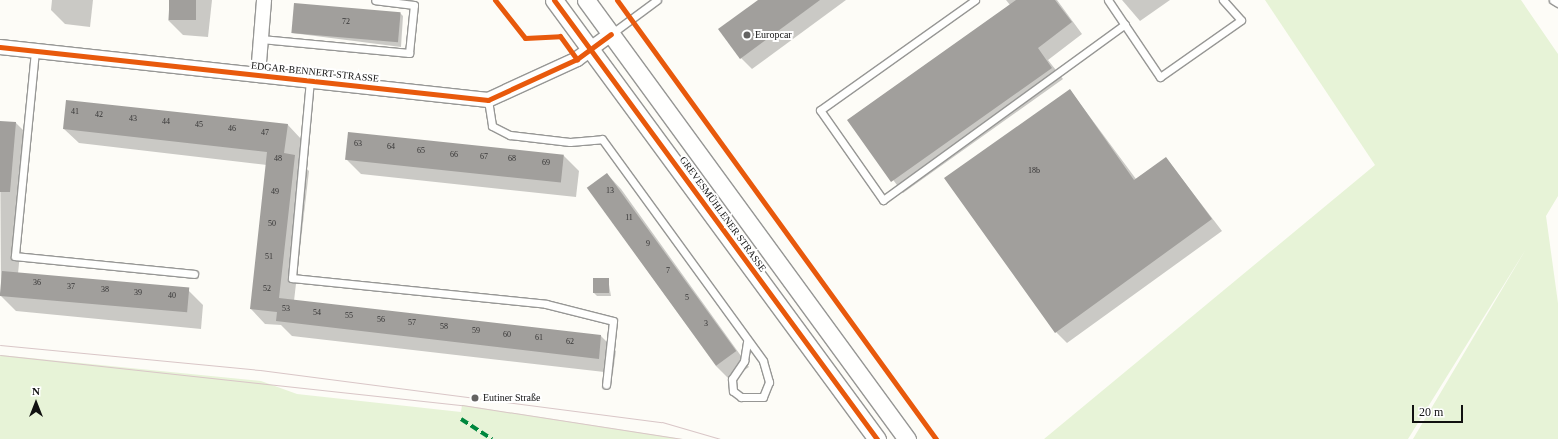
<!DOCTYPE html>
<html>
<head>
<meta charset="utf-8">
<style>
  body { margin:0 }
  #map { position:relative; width:1558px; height:439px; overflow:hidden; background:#fdfcf7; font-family:"Times New Roman",serif }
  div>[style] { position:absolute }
  .green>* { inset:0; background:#e7f3d7 }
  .shadow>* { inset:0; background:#0003 }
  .building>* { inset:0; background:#a19f9c; transform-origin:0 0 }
  .roads { filter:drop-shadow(1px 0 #979795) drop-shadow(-1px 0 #979795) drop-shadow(0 1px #979795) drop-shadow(0 -1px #979795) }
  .service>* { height:7px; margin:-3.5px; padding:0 3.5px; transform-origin:3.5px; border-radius:3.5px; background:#fffffe }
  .minor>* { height:14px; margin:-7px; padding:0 7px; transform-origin:7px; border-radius:7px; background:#fffffe }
  .tertiary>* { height:17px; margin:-8.5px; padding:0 8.5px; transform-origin:8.5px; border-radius:8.5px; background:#fffffe }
  .tram>* { height:1px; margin:-0.5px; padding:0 0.5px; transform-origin:0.5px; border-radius:0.5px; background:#d9c6c7 }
  .quiet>* { height:4px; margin-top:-2px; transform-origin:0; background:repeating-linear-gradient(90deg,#00873e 0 8px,transparent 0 12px) }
  .cycleway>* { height:5px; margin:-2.5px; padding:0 2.5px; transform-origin:2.5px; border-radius:2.5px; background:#e8590c }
  .dots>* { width:11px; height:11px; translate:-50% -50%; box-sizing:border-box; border:2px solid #fff; border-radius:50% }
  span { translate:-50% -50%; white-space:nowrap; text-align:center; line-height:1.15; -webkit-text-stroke:4px #fff; paint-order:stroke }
  .number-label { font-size:8px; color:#353434 }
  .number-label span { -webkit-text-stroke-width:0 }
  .poi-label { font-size:10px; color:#111 }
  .left { translate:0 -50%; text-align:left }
  .street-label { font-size:10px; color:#111 }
  .north { position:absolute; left:16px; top:383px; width:40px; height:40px; -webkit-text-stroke:3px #fff; paint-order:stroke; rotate:0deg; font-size:11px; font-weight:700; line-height:16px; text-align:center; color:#111 }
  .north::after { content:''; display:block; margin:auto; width:14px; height:18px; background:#111; clip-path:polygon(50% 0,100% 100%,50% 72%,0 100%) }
  .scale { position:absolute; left:1412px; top:405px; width:51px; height:18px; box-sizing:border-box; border:2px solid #111; border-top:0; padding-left:5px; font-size:12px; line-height:14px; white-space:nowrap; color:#111; -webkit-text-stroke:3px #fff; paint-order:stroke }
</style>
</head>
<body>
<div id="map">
  <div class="green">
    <div style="clip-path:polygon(1265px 0,1521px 0,1558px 54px,1558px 196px,1546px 216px,1558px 303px,1558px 439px,1413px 439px,1526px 249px,1408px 439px,1044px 439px,1375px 165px)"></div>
    <div style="clip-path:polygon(0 355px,261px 381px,297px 394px,461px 412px,462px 405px,682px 439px,0 439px)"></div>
  </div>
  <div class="shadow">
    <div style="clip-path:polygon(52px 0,93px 0,90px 27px,65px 24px,51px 10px)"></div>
    <div style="clip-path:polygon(170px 0,212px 0,208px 37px,183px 35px,168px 20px)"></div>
    <div style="clip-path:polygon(759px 0,846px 0,752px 69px,741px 58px)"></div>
    <div style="clip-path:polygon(1006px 0,1057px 0,1082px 34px,1048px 60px,1063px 79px,903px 193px,848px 120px,1010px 5px)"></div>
    <div style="clip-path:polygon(1122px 0,1170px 0,1140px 21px)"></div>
    <div style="clip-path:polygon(400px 13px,403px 16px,401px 47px,292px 33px)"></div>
    <div style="clip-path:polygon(1070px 90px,1136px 179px,1166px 158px,1222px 231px,1067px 343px,1056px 332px)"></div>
    <div style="clip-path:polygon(0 122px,16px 123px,31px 138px,18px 274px,188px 290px,203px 305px,201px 329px,16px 311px,1px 296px)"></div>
    <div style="clip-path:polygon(288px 125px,302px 140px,299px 161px,309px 171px,294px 301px,601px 336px,616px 351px,613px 373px,292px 336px,281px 325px,265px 324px,251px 309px,267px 165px,79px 143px,64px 129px)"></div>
    <div style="clip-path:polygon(564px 156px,579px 171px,576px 197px,361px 174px,346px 159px)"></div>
    <div style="clip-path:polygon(607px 174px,621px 189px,749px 367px,730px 380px,716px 366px,588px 188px)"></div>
    <div style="clip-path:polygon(608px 279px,611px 296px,597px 296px,594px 293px)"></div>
  </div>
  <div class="building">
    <div style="left:169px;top:0;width:27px;height:20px"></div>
    <div style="clip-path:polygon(758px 0,820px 0,740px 59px,718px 29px)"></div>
    <div style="clip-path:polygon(1016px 0,1055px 0,1072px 22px,1038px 48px,1052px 68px,891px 182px,847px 120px)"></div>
    <div style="left:294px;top:3px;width:107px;height:30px;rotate:5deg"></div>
    <div style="clip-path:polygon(1070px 89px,1134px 180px,1166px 157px,1212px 219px,1055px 333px,944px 178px)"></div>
    <div style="clip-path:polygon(66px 100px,288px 124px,284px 153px,295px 155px,279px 298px,601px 335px,599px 359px,276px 321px,277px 312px,250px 309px,267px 152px,63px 129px)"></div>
    <div style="clip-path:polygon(0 121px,16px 122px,10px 192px,0 192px)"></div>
    <div style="left:348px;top:132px;width:217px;height:28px;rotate:6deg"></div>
    <div style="left:607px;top:173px;width:220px;height:25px;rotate:54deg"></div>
    <div style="left:2px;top:271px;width:188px;height:25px;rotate:5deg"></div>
    <div style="left:593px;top:278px;width:16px;height:15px"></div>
  </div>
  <div class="roads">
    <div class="service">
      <div style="left:975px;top:0;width:190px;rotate:144.6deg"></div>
      <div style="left:820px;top:110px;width:110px;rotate:55deg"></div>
      <div style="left:883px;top:200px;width:299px;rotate:-36deg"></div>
      <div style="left:1108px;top:0;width:93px;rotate:56deg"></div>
      <div style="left:1160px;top:77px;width:99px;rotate:-35.1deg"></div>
      <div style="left:1241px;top:20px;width:27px;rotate:-132deg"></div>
      <div style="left:1553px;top:0;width:6px;rotate:31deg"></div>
      <div style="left:611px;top:34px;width:57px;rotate:-36.5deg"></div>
      <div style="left:261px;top:39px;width:149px;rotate:5.4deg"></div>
      <div style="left:409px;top:53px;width:48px;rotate:-84.1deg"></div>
      <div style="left:414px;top:5px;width:39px;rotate:-173deg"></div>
      <div style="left:35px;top:51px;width:206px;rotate:95.6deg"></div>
      <div style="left:15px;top:256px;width:180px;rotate:5.7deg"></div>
      <div style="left:310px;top:80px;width:199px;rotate:95.2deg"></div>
      <div style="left:292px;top:278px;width:255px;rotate:5.8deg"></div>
      <div style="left:546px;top:304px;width:69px;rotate:14.2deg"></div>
      <div style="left:613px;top:321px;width:64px;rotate:96.2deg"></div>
      <div style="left:488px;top:100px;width:26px;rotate:81deg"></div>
      <div style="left:492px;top:126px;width:20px;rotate:27deg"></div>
      <div style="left:510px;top:135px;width:60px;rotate:6.7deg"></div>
      <div style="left:570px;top:142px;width:32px;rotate:-5deg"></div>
      <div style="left:602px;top:139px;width:274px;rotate:54deg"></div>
      <div style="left:763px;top:361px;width:22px;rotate:74deg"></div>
      <div style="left:769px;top:382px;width:16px;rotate:112deg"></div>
      <div style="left:763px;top:397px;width:22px;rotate:180deg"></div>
      <div style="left:741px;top:397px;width:10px;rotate:-143deg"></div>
      <div style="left:733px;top:391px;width:12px;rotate:-95deg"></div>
      <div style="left:732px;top:379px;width:22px;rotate:-56deg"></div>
      <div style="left:744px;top:361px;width:20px;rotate:-81deg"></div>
    </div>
    <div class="minor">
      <div style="left:0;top:47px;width:491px;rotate:6.2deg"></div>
      <div style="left:488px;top:100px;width:98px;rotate:-24.7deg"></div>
      <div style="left:577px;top:59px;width:42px;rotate:-36.3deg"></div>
      <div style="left:258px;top:75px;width:75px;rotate:-85.4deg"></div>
    </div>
    <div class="tertiary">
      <div style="left:554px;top:0;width:545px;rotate:53.66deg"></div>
      <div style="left:586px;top:0;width:544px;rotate:53.83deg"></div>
    </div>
  </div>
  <div class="tram">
    <div style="left:0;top:345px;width:261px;rotate:5.5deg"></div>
    <div style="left:260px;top:370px;width:405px;rotate:7.4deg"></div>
    <div style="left:662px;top:422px;width:60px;rotate:16.3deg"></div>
    <div style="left:0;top:355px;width:465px;rotate:6.2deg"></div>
    <div style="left:462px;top:405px;width:223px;rotate:8.8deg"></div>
  </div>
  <div class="quiet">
    <div style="left:461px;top:419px;width:37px;rotate:33deg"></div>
  </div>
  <div class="cycleway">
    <div style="left:495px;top:0;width:48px;rotate:51.7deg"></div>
    <div style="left:525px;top:38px;width:35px;rotate:-3deg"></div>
    <div style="left:560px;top:36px;width:29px;rotate:54deg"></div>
    <div style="left:554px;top:0;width:545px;rotate:53.66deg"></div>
    <div style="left:617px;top:0;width:543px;rotate:54deg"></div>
    <div style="left:0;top:47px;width:491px;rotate:6.2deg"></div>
    <div style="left:488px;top:100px;width:98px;rotate:-24.7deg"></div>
    <div style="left:577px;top:59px;width:42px;rotate:-36.3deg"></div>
  </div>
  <div class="dots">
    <div style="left:747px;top:35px;background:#646362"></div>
    <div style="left:475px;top:398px;background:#646362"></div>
  </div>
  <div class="number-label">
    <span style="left:346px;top:22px">72</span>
    <span style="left:75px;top:112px">41</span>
    <span style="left:99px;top:115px">42</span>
    <span style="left:133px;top:119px">43</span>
    <span style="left:166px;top:122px">44</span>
    <span style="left:199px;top:125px">45</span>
    <span style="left:232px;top:129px">46</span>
    <span style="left:265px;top:133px">47</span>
    <span style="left:358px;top:144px">63</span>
    <span style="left:391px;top:147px">64</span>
    <span style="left:421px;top:151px">65</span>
    <span style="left:454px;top:155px">66</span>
    <span style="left:484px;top:157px">67</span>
    <span style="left:278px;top:159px">48</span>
    <span style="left:512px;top:159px">68</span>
    <span style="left:546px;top:163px">69</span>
    <span style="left:1034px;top:171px">18b</span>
    <span style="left:610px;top:191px">13</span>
    <span style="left:275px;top:192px">49</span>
    <span style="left:629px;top:218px">11</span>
    <span style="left:272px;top:224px">50</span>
    <span style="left:648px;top:244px">9</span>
    <span style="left:269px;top:257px">51</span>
    <span style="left:668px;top:271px">7</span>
    <span style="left:37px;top:283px">36</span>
    <span style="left:71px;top:287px">37</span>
    <span style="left:267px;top:289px">52</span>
    <span style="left:105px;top:290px">38</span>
    <span style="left:138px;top:293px">39</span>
    <span style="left:172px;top:296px">40</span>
    <span style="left:687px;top:298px">5</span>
    <span style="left:286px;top:309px">53</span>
    <span style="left:317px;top:313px">54</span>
    <span style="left:349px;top:316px">55</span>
    <span style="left:381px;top:320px">56</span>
    <span style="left:412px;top:323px">57</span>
    <span style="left:706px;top:324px">3</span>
    <span style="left:444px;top:327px">58</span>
    <span style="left:476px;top:331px">59</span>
    <span style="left:507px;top:335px">60</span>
    <span style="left:539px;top:338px">61</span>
    <span style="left:570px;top:342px">62</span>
  </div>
  <div class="poi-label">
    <span class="left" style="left:755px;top:35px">Europcar</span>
    <span class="left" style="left:483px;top:398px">Eutiner Straße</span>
  </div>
  <div class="street-label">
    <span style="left:315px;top:72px;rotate:6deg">EDGAR-BENNERT-STRASSE</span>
    <span style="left:723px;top:214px;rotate:54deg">GREVESMÜHLENER STRASSE</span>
  </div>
  <div class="north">N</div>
  <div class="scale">20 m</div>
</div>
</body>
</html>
